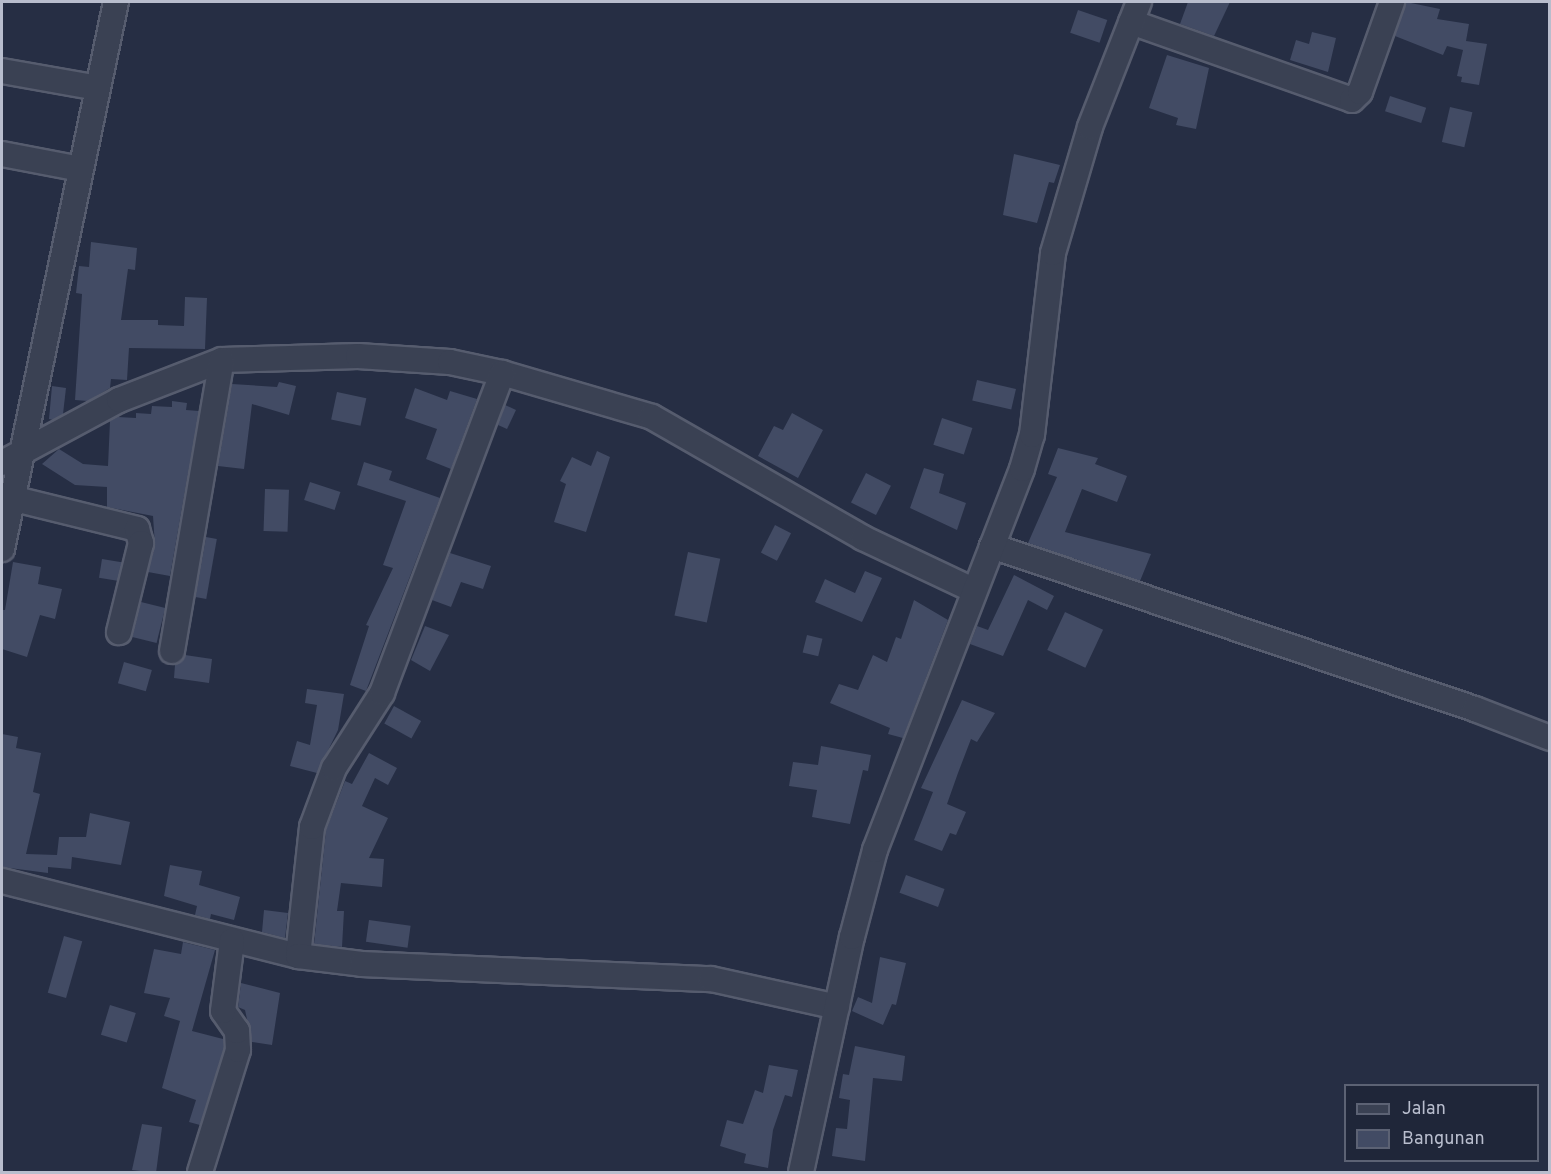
<!DOCTYPE html>
<html>
<head>
<meta charset="utf-8">
<style>
  body { margin:0 }
  #map { position:relative; width:1551px; height:1174px; overflow:hidden; background:#262e44; font-family:Overpass,sans-serif }
  div>[style] { position:absolute }
  .building>* { inset:0; background:#424b64; transform-origin:0 0 }
  .roads { filter:drop-shadow(2px 0 #565c6e) drop-shadow(-2px 0 #565c6e) drop-shadow(0 2px #565c6e) drop-shadow(0 -2px #565c6e) }
  .minor>* { height:24px; margin:-12px; padding:0 12px; transform-origin:12px; border-radius:12px; background:#3a4153 }
  span { translate:-50% -50%; white-space:nowrap; text-align:center; line-height:1.15; -webkit-text-stroke:4.5px #1f2639; paint-order:stroke }
  .frame { position:absolute; inset:0; border:3px solid #b8bdcd; pointer-events:none }
  .legend { position:absolute; left:1344px; top:1084px; width:195px; height:78px; box-sizing:border-box; background:#1f2639; border:2px solid #5c6274; margin:0; padding:8px 10px; list-style:none; font-size:18px; color:#b8bdcd }
  .legend li { display:flex; align-items:center; gap:12px; height:30px }
  .legend b { width:30px; border:2px solid #5c6274 }
</style>
</head>
<body>
<div id="map">
  <div class="building">
    <div style="clip-path:polygon(1188px 2px,1230px 2px,1214px 36px,1180px 24px)"></div>
    <div style="clip-path:polygon(1406px 2px,1440px 9px,1437px 19px,1469px 24px,1466px 41px,1487px 44px,1479px 85px,1461px 82px,1462px 77px,1457px 76px,1463px 50px,1447px 46px,1443px 55px,1395px 36px)"></div>
    <div style="left:1078px;top:10px;width:31px;height:24px;rotate:19deg"></div>
    <div style="clip-path:polygon(1312px 32px,1336px 38px,1328px 72px,1290px 60px,1296px 40px,1309px 44px)"></div>
    <div style="clip-path:polygon(1167px 55px,1209px 68px,1196px 129px,1176px 125px,1178px 118px,1149px 108px)"></div>
    <div style="left:1390px;top:96px;width:38px;height:16px;rotate:18deg"></div>
    <div style="left:1450px;top:107px;width:23px;height:36px;rotate:13deg"></div>
    <div style="clip-path:polygon(1014px 154px,1060px 165px,1054px 183px,1049px 182px,1037px 223px,1003px 215px)"></div>
    <div style="clip-path:polygon(91px 242px,137px 248px,135px 270px,128px 269px,121px 320px,158px 320px,158px 325px,184px 326px,185px 297px,207px 298px,205px 349px,129px 348px,127px 380px,111px 379px,110px 388px,88px 401px,75px 400px,82px 294px,76px 293px,79px 266px,89px 267px)"></div>
    <div style="left:977px;top:380px;width:40px;height:21px;rotate:13deg"></div>
    <div style="clip-path:polygon(279px 382px,296px 386px,289px 415px,252px 404px,244px 469px,218px 466px,232px 384px,277px 387px)"></div>
    <div style="clip-path:polygon(52px 386px,66px 388px,63px 414px,53px 420px,49px 419px)"></div>
    <div style="clip-path:polygon(415px 388px,447px 400px,450px 391px,477px 399px,451px 469px,426px 459px,437px 429px,405px 418px)"></div>
    <div style="left:337px;top:392px;width:30px;height:28px;rotate:12deg"></div>
    <div style="clip-path:polygon(172px 401px,187px 403px,186px 410px,199px 411px,170px 576px,148px 572px,155px 546px,153px 516px,107px 507px,107px 487px,75px 485px,42px 464px,59px 449px,83px 464px,108px 466px,110px 421px,118px 417px,136px 418px,136px 413px,151px 414px,152px 406px,172px 407px)"></div>
    <div style="clip-path:polygon(505px 405px,516px 410px,507px 429px,498px 425px)"></div>
    <div style="clip-path:polygon(792px 413px,823px 430px,798px 478px,758px 456px,774px 426px,783px 430px)"></div>
    <div style="left:942px;top:418px;width:32px;height:28px;rotate:18deg"></div>
    <div style="clip-path:polygon(1058px 448px,1098px 458px,1095px 464px,1127px 476px,1117px 502px,1082px 489px,1065px 532px,1151px 554px,1140px 581px,1028px 543px,1057px 477px,1048px 474px)"></div>
    <div style="clip-path:polygon(597px 451px,610px 457px,586px 532px,554px 522px,566px 484px,560px 481px,572px 457px,591px 466px)"></div>
    <div style="clip-path:polygon(364px 462px,392px 471px,389px 480px,440px 498px,366px 691px,350px 685px,369px 626px,366px 625px,393px 568px,383px 565px,406px 501px,357px 485px)"></div>
    <div style="clip-path:polygon(924px 468px,944px 474px,939px 493px,966px 503px,957px 530px,910px 508px)"></div>
    <div style="left:866px;top:473px;width:28px;height:33px;rotate:27deg"></div>
    <div style="left:310px;top:482px;width:32px;height:19px;rotate:18deg"></div>
    <div style="left:265px;top:489px;width:24px;height:42px;rotate:2deg"></div>
    <div style="left:775px;top:525px;width:18px;height:31px;rotate:27deg"></div>
    <div style="left:206px;top:537px;width:11px;height:61px;rotate:10deg"></div>
    <div style="left:688px;top:552px;width:33px;height:65px;rotate:12deg"></div>
    <div style="clip-path:polygon(450px 553px,491px 566px,483px 589px,461px 582px,451px 607px,432px 600px)"></div>
    <div style="left:102px;top:559px;width:20px;height:19px;rotate:9deg"></div>
    <div style="clip-path:polygon(13px 562px,41px 567px,38px 584px,62px 589px,55px 619px,40px 615px,27px 657px,2px 649px,2px 610px,5px 610px)"></div>
    <div style="clip-path:polygon(865px 571px,882px 578px,862px 622px,815px 602px,825px 579px,855px 593px)"></div>
    <div style="clip-path:polygon(1014px 575px,1054px 596px,1047px 610px,1028px 600px,1003px 656px,970px 644px,977px 626px,988px 630px)"></div>
    <div style="clip-path:polygon(914px 600px,948px 620px,903px 738px,888px 734px,890px 728px,830px 703px,839px 684px,858px 690px,873px 655px,887px 662px,896px 637px,901px 639px)"></div>
    <div style="left:141px;top:602px;width:25px;height:36px;rotate:14deg"></div>
    <div style="left:1065px;top:612px;width:42px;height:42px;rotate:25deg"></div>
    <div style="clip-path:polygon(425px 626px,449px 635px,430px 671px,411px 660px)"></div>
    <div style="left:807px;top:635px;width:16px;height:18px;rotate:14deg"></div>
    <div style="clip-path:polygon(185px 655px,212px 659px,209px 683px,174px 678px,175px 665px)"></div>
    <div style="left:124px;top:662px;width:29px;height:22px;rotate:16deg"></div>
    <div style="clip-path:polygon(307px 689px,344px 694px,338px 730px,317px 773px,290px 766px,297px 741px,310px 745px,317px 705px,305px 703px)"></div>
    <div style="clip-path:polygon(962px 700px,995px 713px,977px 742px,971px 739px,958px 773px,947px 804px,966px 812px,956px 835px,950px 833px,942px 851px,914px 840px,933px 792px,921px 788px)"></div>
    <div style="left:394px;top:706px;width:31px;height:20px;rotate:29deg"></div>
    <div style="clip-path:polygon(2px 734px,18px 737px,16px 748px,41px 753px,33px 792px,40px 794px,26px 854px,57px 855px,59px 837px,86px 837px,90px 813px,130px 822px,121px 865px,72px 857px,71px 869px,48px 867px,48px 873px,2px 867px)"></div>
    <div style="clip-path:polygon(821px 746px,871px 755px,868px 771px,863px 770px,850px 824px,812px 817px,817px 790px,789px 786px,793px 762px,818px 765px)"></div>
    <div style="clip-path:polygon(369px 753px,397px 768px,388px 785px,375px 778px,362px 806px,388px 818px,369px 858px,384px 859px,382px 887px,341px 883px,337px 911px,344px 911px,342px 947px,314px 944px,326px 830px,345px 781px,352px 784px)"></div>
    <div style="clip-path:polygon(170px 865px,202px 871px,199px 885px,240px 897px,234px 920px,211px 914px,210px 919px,195px 915px,197px 906px,164px 896px)"></div>
    <div style="left:906px;top:875px;width:41px;height:19px;rotate:20deg"></div>
    <div style="clip-path:polygon(264px 910px,288px 913px,285px 938px,262px 932px)"></div>
    <div style="left:369px;top:920px;width:42px;height:22px;rotate:8deg"></div>
    <div style="left:64px;top:936px;width:19px;height:59px;rotate:16deg"></div>
    <div style="clip-path:polygon(183px 942px,215px 950px,192px 1031px,223px 1039px,224px 1048px,200px 1125px,189px 1122px,196px 1100px,162px 1088px,180px 1021px,164px 1016px,170px 998px,144px 993px,154px 949px,181px 954px)"></div>
    <div style="clip-path:polygon(880px 957px,906px 963px,896px 1005px,892px 1004px,883px 1025px,852px 1011px,858px 997px,872px 1003px)"></div>
    <div style="clip-path:polygon(241px 983px,280px 993px,272px 1045px,252px 1042px,245px 1010px,238px 1007px)"></div>
    <div style="left:110px;top:1005px;width:27px;height:31px;rotate:17deg"></div>
    <div style="clip-path:polygon(855px 1046px,905px 1056px,902px 1081px,873px 1078px,865px 1161px,832px 1156px,836px 1128px,847px 1129px,850px 1100px,839px 1098px,843px 1074px,849px 1075px)"></div>
    <div style="clip-path:polygon(769px 1065px,798px 1070px,792px 1097px,785px 1095px,773px 1130px,768px 1168px,744px 1163px,746px 1154px,720px 1146px,727px 1120px,743px 1124px,755px 1090px,763px 1093px)"></div>
    <div style="clip-path:polygon(142px 1124px,162px 1127px,156px 1173px,132px 1170px)"></div>
  </div>
  <div class="roads">
    <div class="minor">
      <div style="left:1131px;top:22px;width:234px;rotate:19.4deg"></div>
      <div style="left:1352px;top:100px;width:11px;rotate:-45deg"></div>
      <div style="left:1360px;top:92px;width:96px;rotate:-70.4deg"></div>
      <div style="left:2px;top:71px;width:97px;rotate:10deg"></div>
      <div style="left:2px;top:154px;width:80px;rotate:10.8deg"></div>
      <div style="left:2px;top:463px;width:133px;rotate:-28.3deg"></div>
      <div style="left:119px;top:400px;width:110px;rotate:-21.2deg"></div>
      <div style="left:222px;top:360px;width:136px;rotate:-1.7deg"></div>
      <div style="left:358px;top:356px;width:92px;rotate:3.7deg"></div>
      <div style="left:450px;top:362px;width:53px;rotate:11.9deg"></div>
      <div style="left:502px;top:373px;width:156px;rotate:16.3deg"></div>
      <div style="left:652px;top:417px;width:243px;rotate:29.8deg"></div>
      <div style="left:863px;top:538px;width:122px;rotate:25.3deg"></div>
      <div style="left:11px;top:498px;width:130px;rotate:13.8deg"></div>
      <div style="left:137px;top:529px;width:15px;rotate:74deg"></div>
      <div style="left:141px;top:543px;width:92px;rotate:103.9deg"></div>
      <div style="left:992px;top:546px;width:510px;rotate:18.65deg"></div>
      <div style="left:1475px;top:709px;width:80px;rotate:21.1deg"></div>
      <div style="left:2px;top:549px;width:559px;rotate:-78.23deg"></div>
      <div style="left:172px;top:651px;width:295px;rotate:-80.3deg"></div>
      <div style="left:2px;top:881px;width:305px;rotate:14.2deg"></div>
      <div style="left:298px;top:956px;width:130px;rotate:-83.8deg"></div>
      <div style="left:312px;top:827px;width:63px;rotate:-69.6deg"></div>
      <div style="left:334px;top:768px;width:89px;rotate:-57.4deg"></div>
      <div style="left:382px;top:693px;width:342px;rotate:-69.4deg"></div>
      <div style="left:298px;top:956px;width:64px;rotate:7.1deg"></div>
      <div style="left:362px;top:964px;width:349px;rotate:2.5deg"></div>
      <div style="left:711px;top:979px;width:129px;rotate:12.5deg"></div>
      <div style="left:200px;top:1172px;width:128px;rotate:-72.7deg"></div>
      <div style="left:238px;top:1050px;width:19px;rotate:-93deg"></div>
      <div style="left:237px;top:1031px;width:24px;rotate:-125deg"></div>
      <div style="left:223px;top:1011px;width:71px;rotate:-82.7deg"></div>
      <div style="left:801px;top:1172px;width:240px;rotate:-77.8deg"></div>
      <div style="left:852px;top:937px;width:90px;rotate:-75.2deg"></div>
      <div style="left:875px;top:850px;width:408px;rotate:-68.9deg"></div>
      <div style="left:1022px;top:469px;width:35px;rotate:-74deg"></div>
      <div style="left:1032px;top:435px;width:183px;rotate:-83.4deg"></div>
      <div style="left:1053px;top:253px;width:131px;rotate:-73.6deg"></div>
      <div style="left:1090px;top:127px;width:134px;rotate:-68.6deg"></div>
    </div>
  </div>
  <div class="frame"></div>
  <ul class="legend">
  <li><b style="height:8px;background:#3a4153"></b>Jalan</li>
  <li><b style="height:16px;background:#424b64"></b>Bangunan</li>
  </ul>
</div>
</body>
</html>
